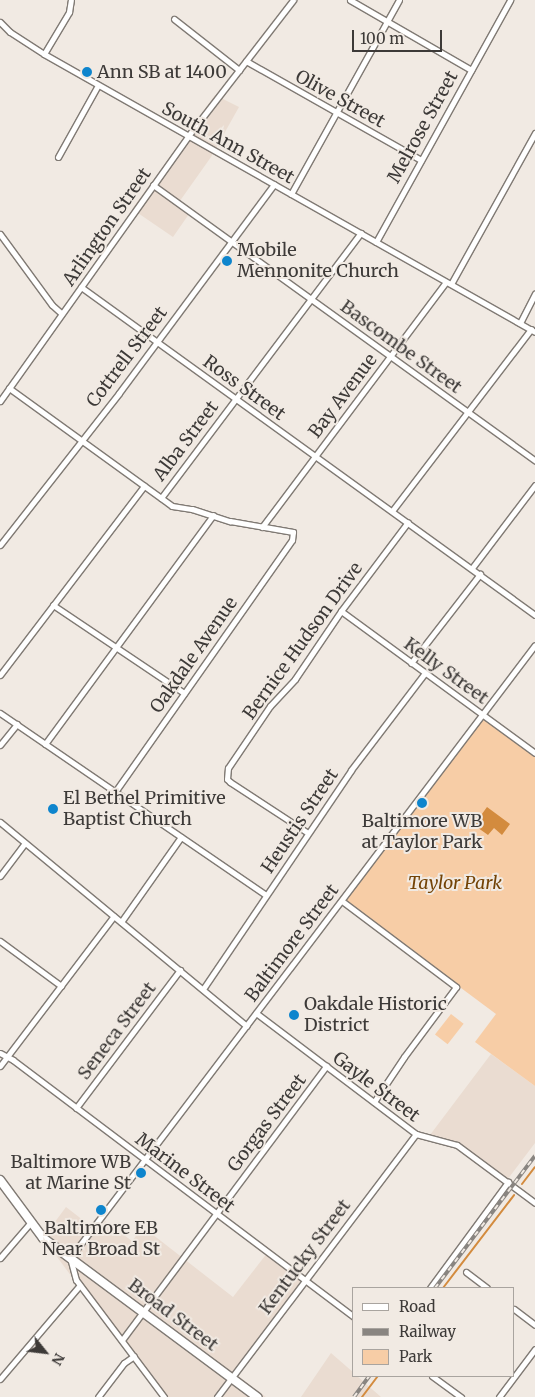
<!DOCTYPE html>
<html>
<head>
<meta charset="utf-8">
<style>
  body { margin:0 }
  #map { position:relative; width:535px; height:1397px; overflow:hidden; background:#f1eae3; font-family:Merriweather,serif }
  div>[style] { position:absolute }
  .built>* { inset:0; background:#eadcd1 }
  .green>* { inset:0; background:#f7cda6; transform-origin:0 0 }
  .water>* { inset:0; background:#d38b3e }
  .stream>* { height:2px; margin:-1px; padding:0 1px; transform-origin:1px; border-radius:1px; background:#d38b3e }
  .roads { filter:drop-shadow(1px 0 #807a74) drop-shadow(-1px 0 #807a74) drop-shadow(0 1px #807a74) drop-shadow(0 -1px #807a74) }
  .street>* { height:5px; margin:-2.5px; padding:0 2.5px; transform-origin:2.5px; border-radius:2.5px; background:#fff }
  .primary>* { height:8px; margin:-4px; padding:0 4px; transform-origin:4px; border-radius:4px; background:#fff }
  .rail>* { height:4px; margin-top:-2px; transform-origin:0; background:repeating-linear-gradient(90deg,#f1eae3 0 5.5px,#898581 0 11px); box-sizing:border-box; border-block:1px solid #898581 }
  .dots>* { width:14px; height:14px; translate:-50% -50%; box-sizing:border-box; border:2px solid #f1eae3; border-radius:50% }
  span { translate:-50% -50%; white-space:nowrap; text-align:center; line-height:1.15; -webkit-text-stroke:4px #f1eae3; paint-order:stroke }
  .poi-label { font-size:18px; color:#3d3a38 }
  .left { translate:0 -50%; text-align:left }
  .right { translate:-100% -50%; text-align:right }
  .street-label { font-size:18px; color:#3d3a38 }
  .park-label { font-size:18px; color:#734306; font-style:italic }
  .legend { position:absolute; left:352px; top:1287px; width:162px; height:90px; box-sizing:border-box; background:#f1eae3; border:1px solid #a9a49f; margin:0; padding:6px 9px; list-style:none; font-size:15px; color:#3d3a38 }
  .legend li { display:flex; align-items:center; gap:10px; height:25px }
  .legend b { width:25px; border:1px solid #a9a49f }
  .north { position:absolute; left:20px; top:1327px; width:50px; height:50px; -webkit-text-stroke:4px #f1eae3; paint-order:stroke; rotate:119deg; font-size:14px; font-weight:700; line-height:20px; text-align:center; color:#3d3a38 }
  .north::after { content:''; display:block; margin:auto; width:18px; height:22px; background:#3d3a38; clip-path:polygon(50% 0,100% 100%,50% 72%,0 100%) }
  .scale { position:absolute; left:352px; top:30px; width:90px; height:22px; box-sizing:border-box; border:2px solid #3d3a38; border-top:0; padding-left:6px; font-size:15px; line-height:18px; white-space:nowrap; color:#3d3a38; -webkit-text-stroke:4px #f1eae3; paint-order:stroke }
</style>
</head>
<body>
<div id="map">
  <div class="built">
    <div style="clip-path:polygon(215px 95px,239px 107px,211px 157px,177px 205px,189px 214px,173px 237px,132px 209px)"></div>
    <div style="clip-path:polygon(491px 1054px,535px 1086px,535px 1143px,507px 1180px,463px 1146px,430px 1135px)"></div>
    <div style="clip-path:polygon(66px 1207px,97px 1231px,105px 1221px,132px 1241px,143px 1227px,233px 1297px,268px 1252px,305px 1280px,233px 1372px,266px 1397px,161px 1397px,43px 1238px)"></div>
    <div style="clip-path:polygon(331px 1353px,354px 1373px,354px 1376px,357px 1376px,381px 1397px,301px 1397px)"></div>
  </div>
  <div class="green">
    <div style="clip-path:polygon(482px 715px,535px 753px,535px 1086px,475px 1042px,496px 1014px,344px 901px)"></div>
    <div style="left:451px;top:1014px;width:16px;height:26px;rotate:38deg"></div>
  </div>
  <div class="water">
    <div style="clip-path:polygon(487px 807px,510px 824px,502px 835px,494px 828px,488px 835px,474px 825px)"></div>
  </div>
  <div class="stream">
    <div style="left:522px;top:1184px;width:21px;rotate:-53deg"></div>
    <div style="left:443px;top:1288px;width:117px;rotate:-52.6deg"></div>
    <div style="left:362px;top:1397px;width:26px;rotate:-53deg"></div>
  </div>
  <div class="roads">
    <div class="street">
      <div style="left:350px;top:0;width:140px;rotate:30deg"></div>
      <div style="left:174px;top:19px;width:83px;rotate:38.1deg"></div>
      <div style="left:0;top:22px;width:14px;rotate:45deg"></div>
      <div style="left:10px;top:32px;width:40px;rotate:32.9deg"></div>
      <div style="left:44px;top:54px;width:564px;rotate:29.52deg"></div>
      <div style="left:44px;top:54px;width:49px;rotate:-59.2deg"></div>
      <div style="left:69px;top:12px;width:12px;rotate:-81deg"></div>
      <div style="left:246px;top:61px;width:201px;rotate:29.5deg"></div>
      <div style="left:58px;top:157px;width:82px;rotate:-60.9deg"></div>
      <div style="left:153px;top:185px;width:471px;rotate:35.8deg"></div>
      <div style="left:291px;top:194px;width:222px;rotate:-60.9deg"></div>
      <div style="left:0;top:234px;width:88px;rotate:53.8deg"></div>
      <div style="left:52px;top:305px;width:13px;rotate:42deg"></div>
      <div style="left:376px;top:242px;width:277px;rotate:-61deg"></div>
      <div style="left:451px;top:284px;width:173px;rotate:-60.9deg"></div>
      <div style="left:81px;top:287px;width:560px;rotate:35.85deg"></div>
      <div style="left:520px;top:323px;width:33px;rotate:-63deg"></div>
      <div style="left:9px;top:388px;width:201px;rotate:35.9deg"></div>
      <div style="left:172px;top:506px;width:20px;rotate:9deg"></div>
      <div style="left:192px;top:509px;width:40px;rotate:18deg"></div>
      <div style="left:230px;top:521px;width:64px;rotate:9.9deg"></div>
      <div style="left:293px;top:532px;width:8px;rotate:97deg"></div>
      <div style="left:292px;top:540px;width:308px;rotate:125.1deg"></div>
      <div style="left:0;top:401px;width:325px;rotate:-54.6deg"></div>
      <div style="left:188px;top:136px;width:172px;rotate:-52.3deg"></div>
      <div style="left:161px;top:498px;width:332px;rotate:-53deg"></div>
      <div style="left:392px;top:511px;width:229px;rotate:-52.6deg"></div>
      <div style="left:262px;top:527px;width:306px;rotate:-53.1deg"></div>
      <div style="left:0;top:545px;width:193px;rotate:-51.9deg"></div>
      <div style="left:119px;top:393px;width:260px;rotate:-53.4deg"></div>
      <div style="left:472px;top:568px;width:104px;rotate:-52.8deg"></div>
      <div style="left:53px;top:605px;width:158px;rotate:33.9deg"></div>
      <div style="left:341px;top:611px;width:240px;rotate:36.2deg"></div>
      <div style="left:411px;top:663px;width:113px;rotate:-52.2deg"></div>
      <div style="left:0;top:675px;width:238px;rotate:-52.7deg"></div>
      <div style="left:0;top:713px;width:322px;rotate:34.4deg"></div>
      <div style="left:45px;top:744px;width:284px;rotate:-53.7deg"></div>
      <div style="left:0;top:745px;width:27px;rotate:-51deg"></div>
      <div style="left:0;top:822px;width:320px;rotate:39.6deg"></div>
      <div style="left:308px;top:833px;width:93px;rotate:-146.8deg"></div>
      <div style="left:230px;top:782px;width:4px;rotate:-135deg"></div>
      <div style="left:227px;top:779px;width:11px;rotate:-85deg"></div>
      <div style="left:228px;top:768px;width:75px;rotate:-55.9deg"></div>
      <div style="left:270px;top:706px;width:37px;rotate:-47deg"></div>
      <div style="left:295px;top:679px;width:82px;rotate:-55.9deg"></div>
      <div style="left:341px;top:611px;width:111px;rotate:-53deg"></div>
      <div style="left:0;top:876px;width:41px;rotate:-52.9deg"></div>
      <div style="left:342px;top:901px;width:143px;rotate:37deg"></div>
      <div style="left:456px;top:987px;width:87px;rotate:126.6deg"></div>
      <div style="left:404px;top:1057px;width:54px;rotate:123.7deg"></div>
      <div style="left:121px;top:922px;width:104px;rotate:-54.8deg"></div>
      <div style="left:0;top:941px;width:76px;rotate:36.4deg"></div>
      <div style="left:203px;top:989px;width:264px;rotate:-55.9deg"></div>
      <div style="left:351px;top:770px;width:122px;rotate:-52.7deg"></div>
      <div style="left:256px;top:1013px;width:201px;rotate:37.1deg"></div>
      <div style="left:416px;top:1134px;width:42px;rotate:15deg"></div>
      <div style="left:457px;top:1145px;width:97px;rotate:36.6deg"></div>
      <div style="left:0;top:1053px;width:15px;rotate:28deg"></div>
      <div style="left:13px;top:1060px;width:427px;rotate:37deg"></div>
      <div style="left:0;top:1066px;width:188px;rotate:-52.8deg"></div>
      <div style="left:76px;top:1108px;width:173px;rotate:-53deg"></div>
      <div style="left:0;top:1258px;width:48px;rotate:-49.3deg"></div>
      <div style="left:466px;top:1272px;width:26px;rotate:37deg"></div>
      <div style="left:430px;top:1288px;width:132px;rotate:-53.7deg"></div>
      <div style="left:514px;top:1309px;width:26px;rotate:37deg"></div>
      <div style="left:122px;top:1340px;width:342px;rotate:-53.3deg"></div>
      <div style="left:432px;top:1376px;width:36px;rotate:36deg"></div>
      <div style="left:0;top:1379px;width:123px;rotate:-49.6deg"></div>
      <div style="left:98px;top:1397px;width:43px;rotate:-52.6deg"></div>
      <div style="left:124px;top:1363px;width:12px;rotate:-35deg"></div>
      <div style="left:164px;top:1397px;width:146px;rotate:-126.9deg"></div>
      <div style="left:76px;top:1280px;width:23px;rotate:-105deg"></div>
      <div style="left:70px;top:1258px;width:769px;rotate:-52.82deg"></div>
      <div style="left:217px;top:1397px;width:330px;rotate:-52.9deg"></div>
      <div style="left:499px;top:1397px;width:60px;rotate:-53.1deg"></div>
    </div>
    <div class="primary">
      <div style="left:0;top:1180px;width:72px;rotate:53.4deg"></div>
      <div style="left:43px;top:1238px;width:267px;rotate:36.6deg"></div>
    </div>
  </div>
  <div class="rail">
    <div style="left:435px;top:1288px;width:166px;rotate:-52.9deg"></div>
    <div style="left:354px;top:1397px;width:26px;rotate:-54deg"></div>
  </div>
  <div class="dots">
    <div style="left:87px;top:72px;background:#0e85cd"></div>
    <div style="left:227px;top:261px;background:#0e85cd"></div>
    <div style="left:422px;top:803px;background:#0e85cd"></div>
    <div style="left:53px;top:809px;background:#0e85cd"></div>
    <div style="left:294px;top:1015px;background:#0e85cd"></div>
    <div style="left:141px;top:1173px;background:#0e85cd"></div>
    <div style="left:101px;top:1210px;background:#0e85cd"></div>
  </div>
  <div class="poi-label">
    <span class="left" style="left:97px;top:72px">Ann SB at 1400</span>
    <span class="left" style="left:237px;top:261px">Mobile<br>Mennonite Church</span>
    <span class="left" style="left:63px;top:809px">El Bethel Primitive<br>Baptist Church</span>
    <span style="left:422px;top:832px">Baltimore WB<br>at Taylor Park</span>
    <span class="left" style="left:304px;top:1015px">Oakdale Historic<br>District</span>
    <span class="right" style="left:131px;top:1173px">Baltimore WB<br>at Marine St</span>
    <span style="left:101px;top:1239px">Baltimore EB<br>Near Broad St</span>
  </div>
  <div class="street-label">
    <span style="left:340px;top:99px;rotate:29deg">Olive Street</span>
    <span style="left:423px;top:127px;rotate:-61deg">Melrose Street</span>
    <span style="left:228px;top:143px;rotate:29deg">South Ann Street</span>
    <span style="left:107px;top:227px;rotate:-55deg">Arlington Street</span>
    <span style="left:401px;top:347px;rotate:36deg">Bascombe Street</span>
    <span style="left:127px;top:357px;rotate:-53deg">Cottrell Street</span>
    <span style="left:244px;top:388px;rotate:36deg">Ross Street</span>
    <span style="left:343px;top:396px;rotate:-53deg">Bay Avenue</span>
    <span style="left:186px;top:441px;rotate:-53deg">Alba Street</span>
    <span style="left:303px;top:641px;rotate:-54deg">Bernice Hudson Drive</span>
    <span style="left:194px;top:655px;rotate:-55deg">Oakdale Avenue</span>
    <span style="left:446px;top:671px;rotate:36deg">Kelly Street</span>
    <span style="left:300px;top:821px;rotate:-56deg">Heustis Street</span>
    <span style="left:292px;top:943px;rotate:-53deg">Baltimore Street</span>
    <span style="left:117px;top:1031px;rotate:-53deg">Seneca Street</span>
    <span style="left:376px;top:1087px;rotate:37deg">Gayle Street</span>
    <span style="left:267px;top:1123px;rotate:-53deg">Gorgas Street</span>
    <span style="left:185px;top:1173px;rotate:37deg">Marine Street</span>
    <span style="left:305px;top:1257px;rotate:-53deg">Kentucky Street</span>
    <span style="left:173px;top:1315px;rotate:37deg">Broad Street</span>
  </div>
  <div class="park-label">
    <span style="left:455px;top:883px">Taylor Park</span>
  </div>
  <ul class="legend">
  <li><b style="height:6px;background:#fff"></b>Road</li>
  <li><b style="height:6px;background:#898581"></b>Railway</li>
  <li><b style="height:14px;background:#f7cda6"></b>Park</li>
  </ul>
  <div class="north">N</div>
  <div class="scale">100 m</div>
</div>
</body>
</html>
